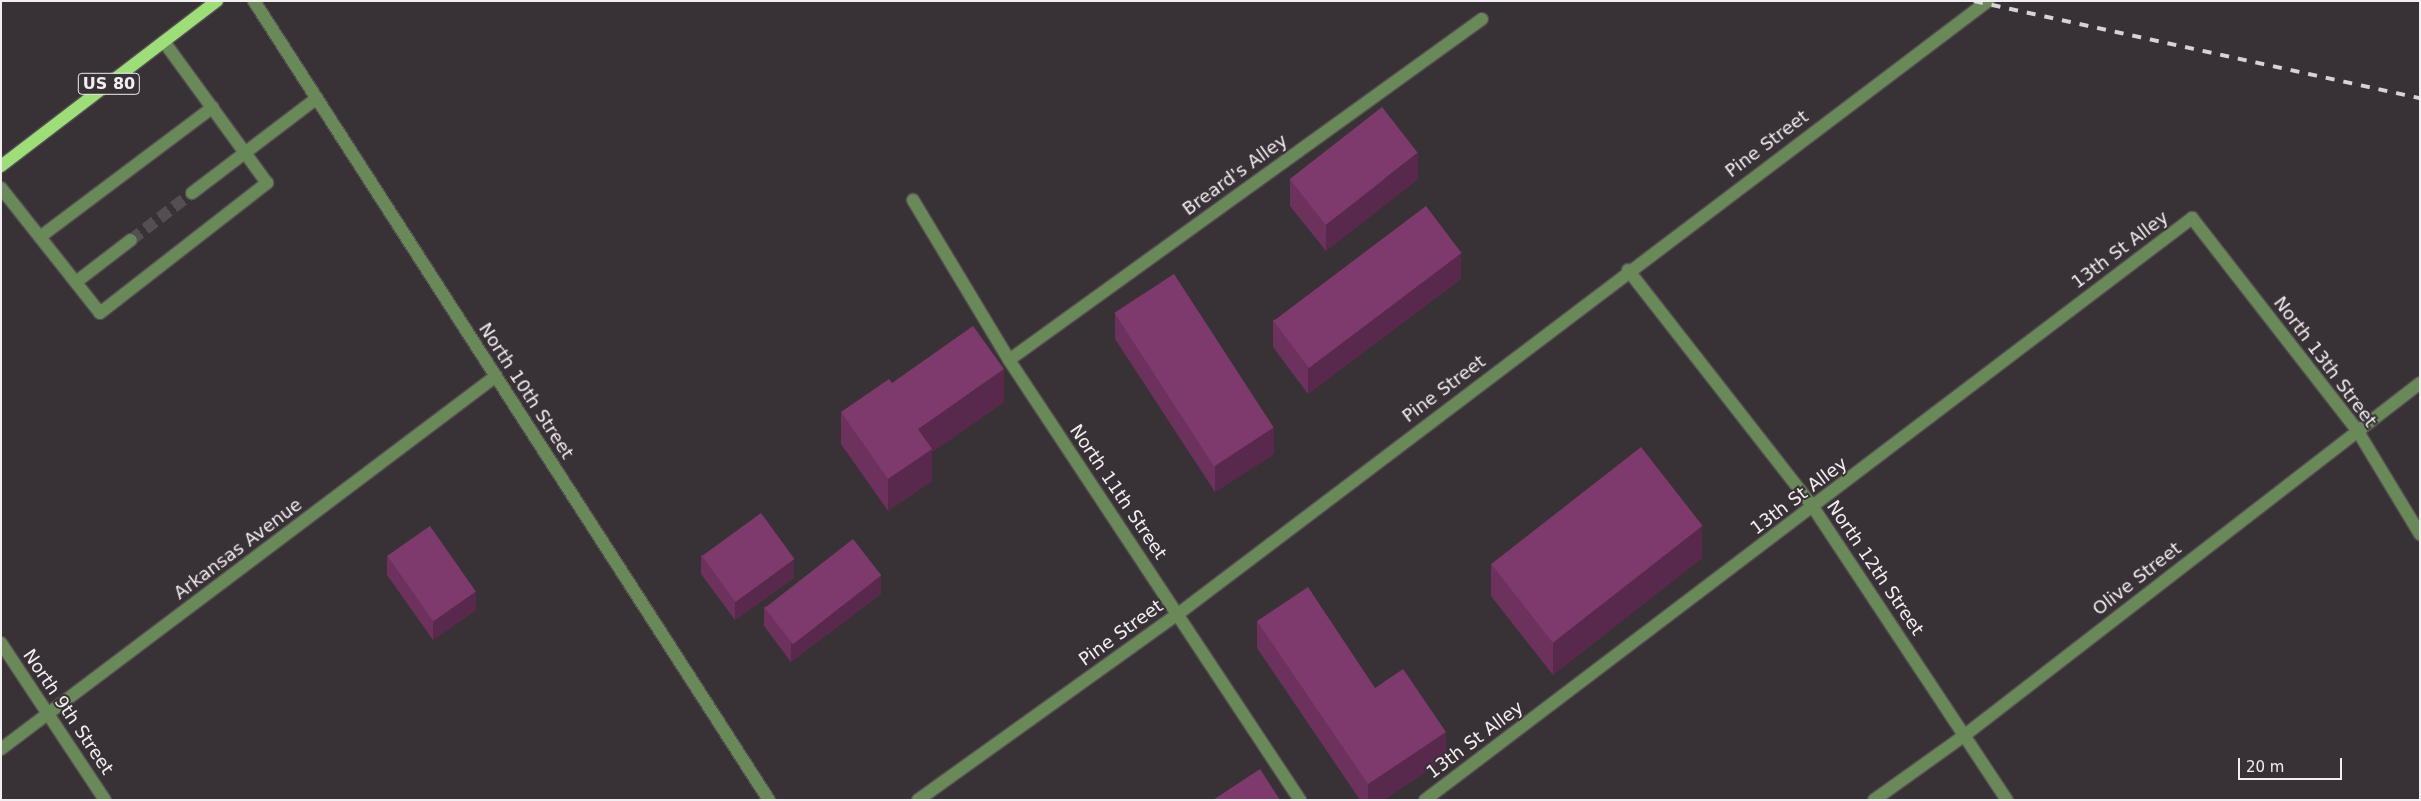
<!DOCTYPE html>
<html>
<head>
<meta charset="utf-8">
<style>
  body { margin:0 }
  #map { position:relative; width:2421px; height:801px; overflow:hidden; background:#383136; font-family:"DejaVu Sans",sans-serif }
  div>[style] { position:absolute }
  .minor-tunnel>* { height:12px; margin-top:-6px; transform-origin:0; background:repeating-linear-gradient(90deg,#544d52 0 12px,transparent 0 18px) }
  .roads { filter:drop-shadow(1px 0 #564f54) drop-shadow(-1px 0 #564f54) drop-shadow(0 1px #564f54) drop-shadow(0 -1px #564f54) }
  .minor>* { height:12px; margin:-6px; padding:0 6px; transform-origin:6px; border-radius:6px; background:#6a8959 }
  .major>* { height:12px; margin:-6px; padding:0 6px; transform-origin:6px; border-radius:6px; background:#9ede79 }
  .rail>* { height:4px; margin-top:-2px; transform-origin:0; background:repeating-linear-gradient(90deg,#d8d3d6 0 9px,transparent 0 18px) }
  .wall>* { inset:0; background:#6c325d }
  .shaded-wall>* { inset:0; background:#58294c }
  .building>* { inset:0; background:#7e3a6c; transform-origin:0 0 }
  span { translate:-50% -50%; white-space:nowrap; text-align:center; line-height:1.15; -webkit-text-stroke:4px #383136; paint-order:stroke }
  .shield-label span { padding:1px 4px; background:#383136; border:1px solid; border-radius:4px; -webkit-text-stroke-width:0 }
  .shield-label { font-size:16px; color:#f3eef1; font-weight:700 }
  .street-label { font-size:18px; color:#f3eef1 }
  .frame { position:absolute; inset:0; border:2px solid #f3eef1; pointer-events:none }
  .scale { position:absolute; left:2238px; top:758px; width:104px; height:22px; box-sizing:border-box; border:2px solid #f3eef1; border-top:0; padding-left:6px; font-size:15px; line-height:18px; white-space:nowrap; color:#f3eef1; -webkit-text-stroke:4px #383136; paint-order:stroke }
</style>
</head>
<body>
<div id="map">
  <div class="minor-tunnel">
    <div style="left:131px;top:240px;width:77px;rotate:-37.6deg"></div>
  </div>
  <div class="roads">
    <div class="minor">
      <div style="left:254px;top:1px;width:951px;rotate:57.2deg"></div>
      <div style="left:1px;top:188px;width:159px;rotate:51.6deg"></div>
      <div style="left:100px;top:313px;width:212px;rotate:-37.9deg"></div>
      <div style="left:267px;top:183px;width:175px;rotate:-126.1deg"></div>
      <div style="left:192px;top:193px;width:157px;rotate:-37.2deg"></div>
      <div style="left:913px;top:200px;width:187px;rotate:59deg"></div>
      <div style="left:1009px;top:360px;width:528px;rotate:56.52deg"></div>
      <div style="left:40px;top:237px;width:216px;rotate:-36.9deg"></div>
      <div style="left:1628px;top:270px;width:301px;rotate:52deg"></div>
      <div style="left:1813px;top:507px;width:351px;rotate:56.5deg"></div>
      <div style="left:76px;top:282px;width:69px;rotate:-37.4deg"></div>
      <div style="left:1009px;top:360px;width:583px;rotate:-35.79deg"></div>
      <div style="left:1px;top:643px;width:188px;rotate:56.5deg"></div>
      <div style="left:1px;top:749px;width:620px;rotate:-37deg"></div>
      <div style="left:918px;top:800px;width:320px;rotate:-35.6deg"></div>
      <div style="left:1178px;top:614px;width:1016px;rotate:-37.12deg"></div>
      <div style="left:1425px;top:800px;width:963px;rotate:-37.19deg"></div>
      <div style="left:2192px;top:218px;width:269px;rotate:52.1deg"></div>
      <div style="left:2357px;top:430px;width:122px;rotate:58.8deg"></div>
      <div style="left:1874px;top:800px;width:112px;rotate:-35.5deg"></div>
      <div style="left:1965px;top:735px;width:575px;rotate:-37.73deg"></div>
    </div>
    <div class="major">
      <div style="left:1px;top:166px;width:272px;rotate:-37.4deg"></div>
    </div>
  </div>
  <div class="rail">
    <div style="left:1974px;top:1px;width:456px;rotate:12.3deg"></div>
  </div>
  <div class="wall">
    <div style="clip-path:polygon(1290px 179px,1418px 179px,1326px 251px,1290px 206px)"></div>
    <div style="clip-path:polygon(1461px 279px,1308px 394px,1273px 347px,1273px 320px)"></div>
    <div style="clip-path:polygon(1115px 313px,1274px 454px,1215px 492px,1115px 339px)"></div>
    <div style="clip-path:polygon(892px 383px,1004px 402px,932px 452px,932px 481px,888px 511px,841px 444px,841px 412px)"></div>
    <div style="clip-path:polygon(701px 555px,794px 578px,735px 620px,701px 574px)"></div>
    <div style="clip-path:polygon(387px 556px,476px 610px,433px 640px,387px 575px)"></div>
    <div style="clip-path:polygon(1702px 558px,1553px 675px,1491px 596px,1491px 564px)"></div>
    <div style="clip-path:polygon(881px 594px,791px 662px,764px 626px,764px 607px)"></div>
    <div style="clip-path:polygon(1257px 621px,1375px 688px,1446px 758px,1384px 800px,1360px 800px,1257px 648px)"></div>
  </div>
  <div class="shaded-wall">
    <div style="clip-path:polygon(1418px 153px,1418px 179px,1326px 251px,1326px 225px)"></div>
    <div style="clip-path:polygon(1461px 253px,1461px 279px,1308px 394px,1308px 368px)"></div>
    <div style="clip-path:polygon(1004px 369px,1004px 402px,932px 452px,932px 481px,888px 511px,888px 479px,918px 429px)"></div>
    <div style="clip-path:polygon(1274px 427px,1274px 454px,1215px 492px,1215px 466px)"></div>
    <div style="clip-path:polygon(1702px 526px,1702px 558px,1553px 675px,1553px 642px)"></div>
    <div style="clip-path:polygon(794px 559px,794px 578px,735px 620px,735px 602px)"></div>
    <div style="clip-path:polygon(881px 575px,881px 594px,791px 662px,791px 643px)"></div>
    <div style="clip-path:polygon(476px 591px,476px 610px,433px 640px,433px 621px)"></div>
    <div style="clip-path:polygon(1446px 732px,1446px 758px,1384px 800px,1368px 800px,1368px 784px)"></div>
  </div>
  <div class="building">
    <div style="left:1382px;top:107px;width:58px;height:117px;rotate:52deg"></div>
    <div style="left:1426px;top:206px;width:59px;height:191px;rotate:53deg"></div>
    <div style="left:1174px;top:274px;width:183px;height:71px;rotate:57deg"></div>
    <div style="clip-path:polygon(973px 326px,1004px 369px,918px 429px,932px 449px,888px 479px,841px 412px,889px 379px,892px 383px)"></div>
    <div style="left:1641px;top:447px;width:100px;height:190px;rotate:52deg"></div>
    <div style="left:761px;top:513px;width:57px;height:73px;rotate:54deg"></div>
    <div style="left:430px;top:526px;width:80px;height:52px;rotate:55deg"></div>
    <div style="left:853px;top:539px;width:46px;height:112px;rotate:52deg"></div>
    <div style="clip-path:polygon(1308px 587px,1375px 688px,1403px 669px,1446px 732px,1368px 784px,1257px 621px)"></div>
    <div style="clip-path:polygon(1260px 769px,1280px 800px,1213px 800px)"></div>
  </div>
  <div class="shield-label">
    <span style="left:109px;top:84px">US 80</span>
  </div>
  <div class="street-label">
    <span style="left:1767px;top:144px;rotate:-37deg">Pine Street</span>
    <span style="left:1235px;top:175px;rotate:-36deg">Breard's Alley</span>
    <span style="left:2120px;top:250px;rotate:-37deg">13th St Alley</span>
    <span style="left:2325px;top:362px;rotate:53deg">North 13th Street</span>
    <span style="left:1444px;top:389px;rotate:-37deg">Pine Street</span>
    <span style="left:526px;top:391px;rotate:57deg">North 10th Street</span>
    <span style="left:1118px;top:492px;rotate:56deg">North 11th Street</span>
    <span style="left:1799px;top:496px;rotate:-37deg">13th St Alley</span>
    <span style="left:238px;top:549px;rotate:-37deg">Arkansas Avenue</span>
    <span style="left:1875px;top:568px;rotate:56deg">North 12th Street</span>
    <span style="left:2137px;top:579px;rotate:-38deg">Olive Street</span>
    <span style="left:1121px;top:633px;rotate:-36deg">Pine Street</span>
    <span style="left:68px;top:712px;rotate:56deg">North 9th Street</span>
    <span style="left:1475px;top:740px;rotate:-37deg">13th St Alley</span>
  </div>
  <div class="frame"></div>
  <div class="scale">20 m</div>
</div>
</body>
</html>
